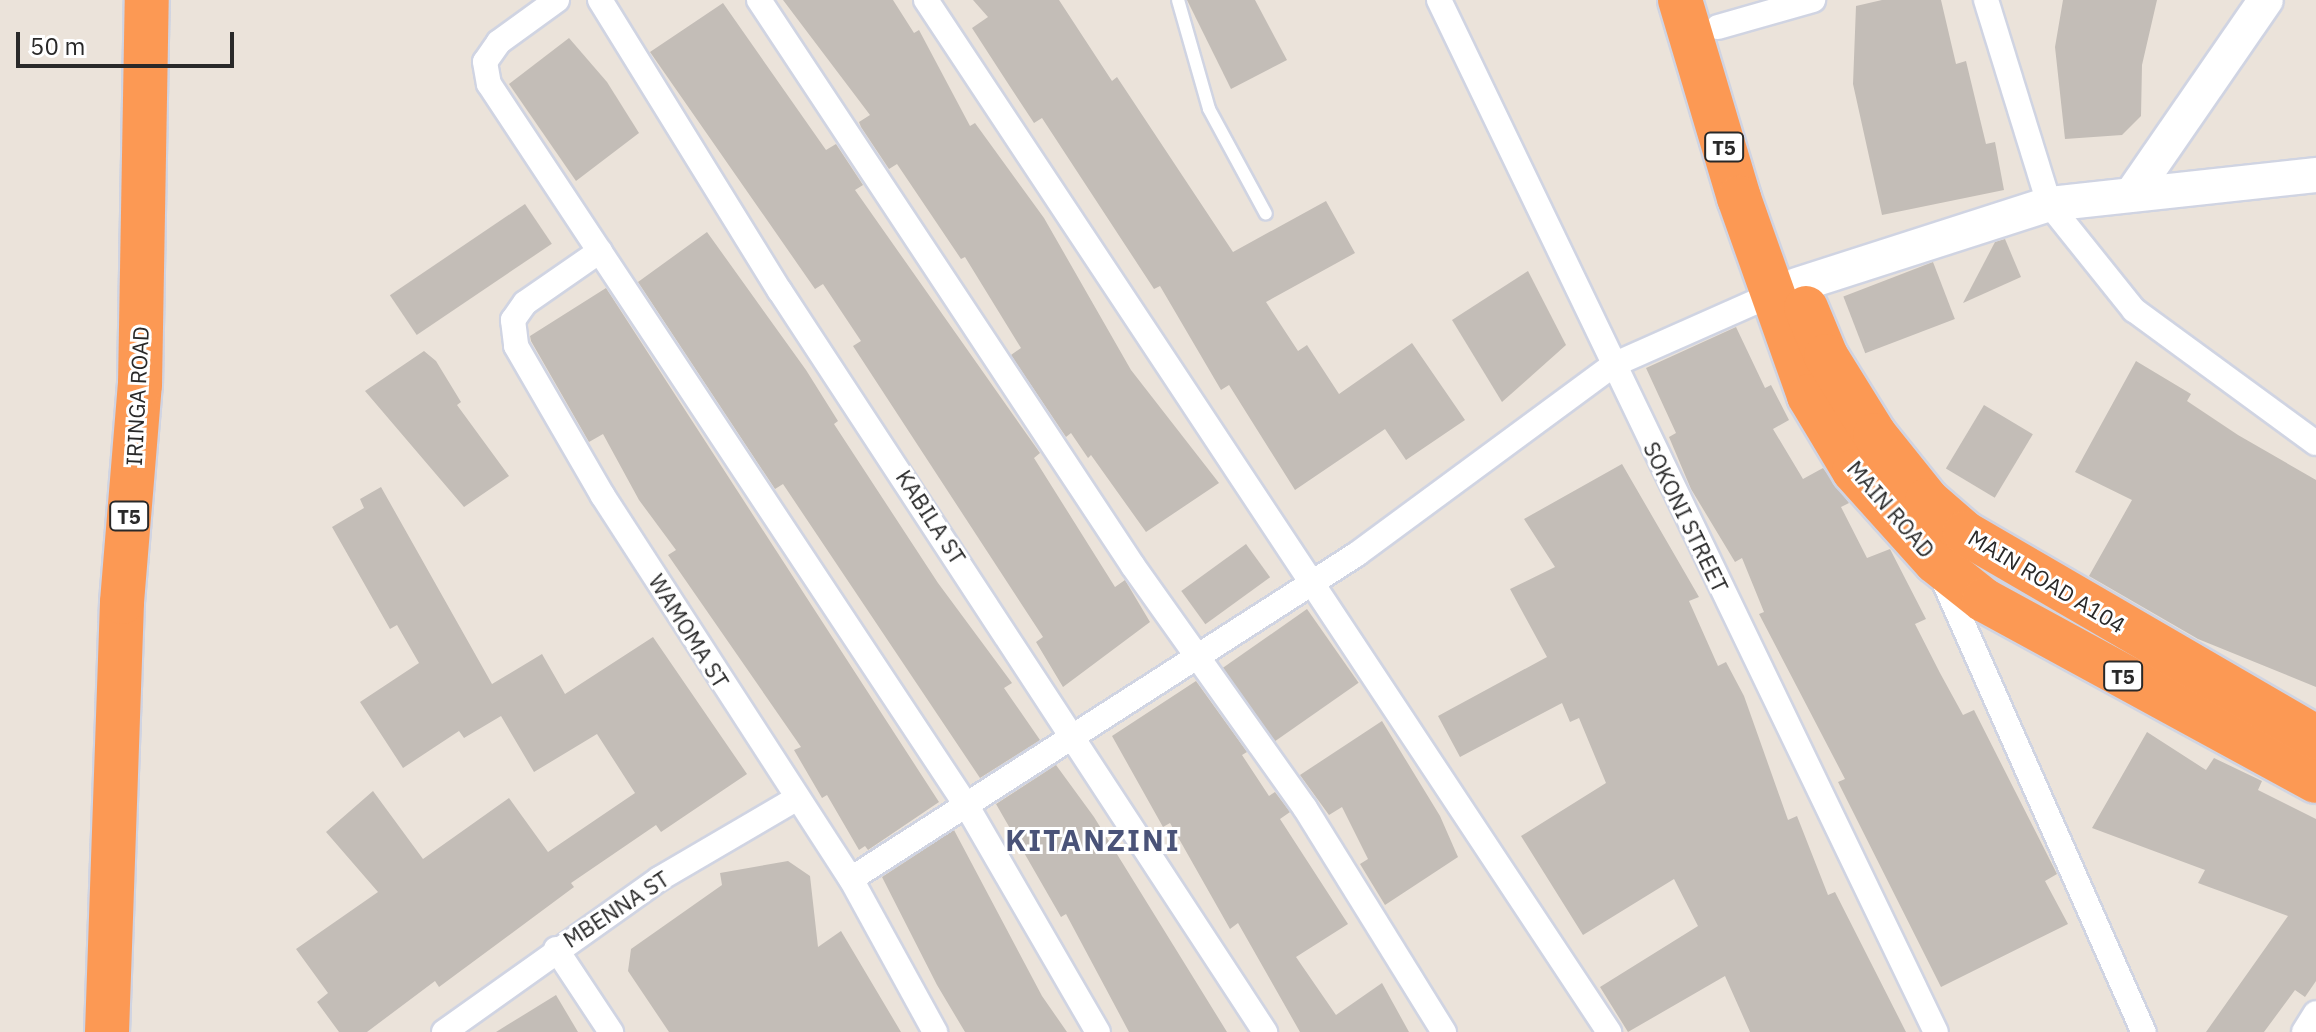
<!DOCTYPE html>
<html>
<head>
<meta charset="utf-8">
<style>
  body { margin:0 }
  #map { position:relative; width:2316px; height:1032px; overflow:hidden; background:#ebe3da; font-family:"IBM Plex Sans",sans-serif }
  div>[style] { position:absolute }
  .building>* { inset:0; background:#c3bdb7; transform-origin:0 0 }
  .roads { filter:drop-shadow(2px 0 #d0d4e2) drop-shadow(-2px 0 #d0d4e2) drop-shadow(0 2px #d0d4e2) drop-shadow(0 -2px #d0d4e2) }
  .lane>* { height:12px; margin:-6px; padding:0 6px; transform-origin:6px; border-radius:6px; background:#fff }
  .street>* { height:24px; margin:-12px; padding:0 12px; transform-origin:12px; border-radius:12px; background:#fff }
  .secondary>* { height:34px; margin:-17px; padding:0 17px; transform-origin:17px; border-radius:17px; background:#fff }
  .highway>* { height:44px; margin:-22px; padding:0 22px; transform-origin:22px; border-radius:22px; background:#fc9954 }
  span { translate:-50% -50%; white-space:nowrap; text-align:center; line-height:1.15; -webkit-text-stroke:6px #fff; paint-order:stroke }
  .shield-label span { padding:2px 6px; background:#fff; border:2px solid; border-radius:6px; -webkit-text-stroke-width:0 }
  .shield-label { font-size:20px; color:#292929; font-weight:700 }
  .street-label { font-size:22px; color:#292929 }
  .district-label { font-size:30px; color:#4a5378; font-weight:700; letter-spacing:2px }
  .scale { position:absolute; left:16px; top:32px; width:218px; height:36px; box-sizing:border-box; border:4px solid #292929; border-top:0; padding-left:10px; font-size:24px; line-height:28px; white-space:nowrap; color:#292929; -webkit-text-stroke:6px #fff; paint-order:stroke }
</style>
</head>
<body>
<div id="map">
  <div class="building">
    <div style="clip-path:polygon(783px 0,893px 0,914px 33px,919px 30px,970px 126px,975px 123px,1044px 218px,1131px 370px,1219px 483px,1146px 532px,1091px 455px,1088px 458px,1071px 433px,1066px 437px,1011px 355px,1021px 348px,965px 257px,961px 259px,897px 164px,889px 169px,861px 127px,859px 122px,870px 115px)"></div>
    <div style="clip-path:polygon(973px 0,1059px 0,1112px 81px,1117px 77px,1233px 252px,1326px 201px,1355px 253px,1266px 302px,1298px 351px,1307px 345px,1339px 394px,1412px 343px,1465px 420px,1406px 460px,1385px 429px,1295px 490px,1229px 385px,1221px 390px,1160px 286px,1154px 289px,1042px 118px,1034px 123px,1007px 82px,972px 28px,988px 17px)"></div>
    <div style="clip-path:polygon(1187px 0,1255px 0,1287px 60px,1231px 89px)"></div>
    <div style="clip-path:polygon(1882px 0,1941px 0,1956px 64px,1966px 61px,1986px 144px,1995px 142px,2004px 190px,1882px 215px,1853px 84px,1856px 6px)"></div>
    <div style="clip-path:polygon(2063px 0,2157px 0,2142px 65px,2141px 116px,2122px 135px,2065px 139px,2055px 47px)"></div>
    <div style="clip-path:polygon(723px 3px,826px 150px,836px 144px,863px 185px,855px 190px,1040px 453px,1034px 458px,1115px 587px,1125px 580px,1150px 622px,1063px 687px,1036px 642px,1043px 637px,853px 346px,861px 341px,823px 284px,815px 289px,650px 52px)"></div>
    <div style="clip-path:polygon(569px 38px,607px 82px,639px 133px,576px 181px,509px 84px)"></div>
    <div style="left:525px;top:204px;width:48px;height:163px;rotate:56deg"></div>
    <div style="clip-path:polygon(707px 232px,806px 370px,838px 421px,834px 424px,938px 583px,1012px 683px,1004px 688px,1040px 740px,980px 778px,783px 484px,775px 489px,638px 282px)"></div>
    <div style="clip-path:polygon(2005px 239px,2021px 277px,1963px 303px,1995px 242px)"></div>
    <div style="left:1933px;top:262px;width:61px;height:96px;rotate:69deg"></div>
    <div style="clip-path:polygon(1528px 271px,1566px 345px,1502px 402px,1452px 320px)"></div>
    <div style="clip-path:polygon(606px 288px,939px 802px,868px 850px,865px 846px,859px 850px,827px 795px,822px 798px,794px 750px,801px 747px,668px 555px,676px 550px,639px 500px,603px 434px,589px 442px,531px 341px,530px 336px)"></div>
    <div style="clip-path:polygon(1736px 327px,1765px 388px,1771px 385px,1789px 420px,1773px 429px,1803px 479px,1823px 468px,1849px 503px,1841px 507px,1867px 558px,1890px 549px,1926px 619px,1915px 624px,1940px 673px,1963px 715px,1974px 710px,2057px 874px,2045px 881px,2068px 924px,1941px 987px,1838px 782px,1845px 779px,1759px 614px,1764px 612px,1742px 558px,1735px 562px,1691px 489px,1669px 437px,1676px 433px,1646px 368px)"></div>
    <div style="clip-path:polygon(424px 351px,436px 361px,461px 402px,457px 405px,509px 476px,464px 507px,365px 391px)"></div>
    <div style="clip-path:polygon(2136px 361px,2191px 394px,2187px 401px,2238px 435px,2316px 480px,2316px 687px,2198px 639px,2089px 576px,2132px 500px,2075px 472px)"></div>
    <div style="left:1984px;top:405px;width:57px;height:74px;rotate:31deg"></div>
    <div style="clip-path:polygon(1622px 464px,1699px 597px,1689px 601px,1718px 666px,1726px 662px,1744px 696px,1788px 820px,1797px 816px,1828px 895px,1835px 892px,1906px 1032px,1750px 1032px,1725px 976px,1628px 1032px,1600px 987px,1698px 926px,1674px 879px,1583px 935px,1521px 836px,1606px 783px,1579px 718px,1570px 722px,1562px 703px,1460px 757px,1438px 716px,1547px 657px,1510px 589px,1555px 567px,1524px 519px)"></div>
    <div style="clip-path:polygon(381px 487px,492px 684px,542px 654px,565px 694px,653px 637px,747px 774px,661px 832px,656px 825px,571px 883px,574px 887px,439px 987px,435px 981px,367px 1032px,339px 1032px,317px 1002px,328px 993px,296px 949px,378px 892px,326px 832px,373px 791px,423px 859px,509px 798px,548px 852px,635px 793px,597px 734px,534px 772px,501px 716px,464px 738px,459px 731px,403px 768px,360px 702px,419px 663px,397px 625px,390px 629px,332px 527px,364px 508px,360px 499px)"></div>
    <div style="left:1246px;top:544px;width:41px;height:80px;rotate:54deg"></div>
    <div style="left:1307px;top:609px;width:90px;height:103px;rotate:55deg"></div>
    <div style="clip-path:polygon(1196px 681px,1247px 752px,1242px 755px,1269px 796px,1275px 792px,1290px 812px,1280px 819px,1348px 924px,1296px 957px,1336px 1015px,1382px 983px,1409px 1032px,1300px 1032px,1238px 923px,1230px 929px,1170px 823px,1163px 827px,1112px 736px)"></div>
    <div style="clip-path:polygon(1382px 721px,1440px 816px,1458px 857px,1385px 905px,1360px 864px,1368px 859px,1342px 807px,1329px 815px,1300px 775px)"></div>
    <div style="clip-path:polygon(2147px 732px,2206px 770px,2214px 758px,2262px 781px,2258px 790px,2316px 819px,2316px 981px,2305px 997px,2295px 990px,2264px 1032px,2206px 1032px,2288px 916px,2198px 883px,2205px 870px,2092px 828px)"></div>
    <div style="clip-path:polygon(1056px 765px,1094px 817px,1227px 1032px,1129px 1032px,1066px 914px,1061px 917px,996px 804px)"></div>
    <div style="clip-path:polygon(954px 830px,1042px 996px,1067px 1032px,965px 1032px,937px 985px,882px 877px)"></div>
    <div style="clip-path:polygon(788px 861px,810px 876px,818px 947px,841px 931px,901px 1032px,669px 1032px,628px 971px,631px 949px,722px 885px,720px 873px)"></div>
    <div style="clip-path:polygon(556px 995px,578px 1032px,496px 1032px)"></div>
  </div>
  <div class="roads">
    <div class="lane">
      <div style="left:1178px;top:0;width:113px;rotate:74.1deg"></div>
      <div style="left:1209px;top:109px;width:119px;rotate:61.5deg"></div>
    </div>
    <div class="street">
      <div style="left:557px;top:0;width:72px;rotate:144.1deg"></div>
      <div style="left:499px;top:42px;width:24px;rotate:125deg"></div>
      <div style="left:485px;top:62px;width:22px;rotate:80deg"></div>
      <div style="left:489px;top:84px;width:868px;rotate:56.51deg"></div>
      <div style="left:968px;top:808px;width:259px;rotate:59.9deg"></div>
      <div style="left:600px;top:0;width:342px;rotate:58.3deg"></div>
      <div style="left:780px;top:291px;width:886px;rotate:56.79deg"></div>
      <div style="left:759px;top:0;width:678px;rotate:56.54deg"></div>
      <div style="left:1133px;top:566px;width:297px;rotate:54.6deg"></div>
      <div style="left:1305px;top:808px;width:264px;rotate:58.2deg"></div>
      <div style="left:926px;top:0;width:1238px;rotate:56.5deg"></div>
      <div style="left:1439px;top:0;width:1145px;rotate:64.29deg"></div>
      <div style="left:1986px;top:0;width:214px;rotate:72.8deg"></div>
      <div style="left:2049px;top:204px;width:136px;rotate:51.3deg"></div>
      <div style="left:2134px;top:310px;width:225px;rotate:36.2deg"></div>
      <div style="left:1718px;top:27px;width:99px;rotate:-15.9deg"></div>
      <div style="left:600px;top:251px;width:91px;rotate:145.3deg"></div>
      <div style="left:525px;top:303px;width:21px;rotate:125deg"></div>
      <div style="left:513px;top:320px;width:26px;rotate:83deg"></div>
      <div style="left:516px;top:346px;width:173px;rotate:59.9deg"></div>
      <div style="left:603px;top:496px;width:456px;rotate:57.1deg"></div>
      <div style="left:851px;top:879px;width:175px;rotate:61.2deg"></div>
      <div style="left:1942px;top:577px;width:498px;rotate:66.1deg"></div>
      <div style="left:851px;top:879px;width:601px;rotate:-32.71deg"></div>
      <div style="left:1357px;top:554px;width:318px;rotate:-36.4deg"></div>
      <div style="left:1613px;top:365px;width:175px;rotate:-23.9deg"></div>
      <div style="left:556px;top:949px;width:100px;rotate:56.5deg"></div>
      <div style="left:444px;top:1032px;width:264px;rotate:-35.4deg"></div>
      <div style="left:659px;top:879px;width:159px;rotate:-30.3deg"></div>
      <div style="left:2304px;top:1032px;width:22px;rotate:-58deg"></div>
    </div>
    <div class="secondary">
      <div style="left:2134px;top:191px;width:232px;rotate:-55.4deg"></div>
      <div style="left:1797px;top:285px;width:265px;rotate:-17.8deg"></div>
      <div style="left:2049px;top:204px;width:269px;rotate:-6.2deg"></div>
    </div>
    <div class="highway">
      <div style="left:1680px;top:0;width:207px;rotate:73.4deg"></div>
      <div style="left:1739px;top:198px;width:210px;rotate:70.5deg"></div>
      <div style="left:1809px;top:396px;width:87px;rotate:59deg"></div>
      <div style="left:1854px;top:471px;width:122px;rotate:48deg"></div>
      <div style="left:1936px;top:562px;width:61px;rotate:38.4deg"></div>
      <div style="left:1984px;top:600px;width:378px;rotate:28.6deg"></div>
      <div style="left:1806px;top:308px;width:52px;rotate:67.4deg"></div>
      <div style="left:1826px;top:356px;width:93px;rotate:58.2deg"></div>
      <div style="left:1875px;top:435px;width:83px;rotate:51.3deg"></div>
      <div style="left:1927px;top:500px;width:50px;rotate:41deg"></div>
      <div style="left:1965px;top:533px;width:406px;rotate:30.2deg"></div>
      <div style="left:107px;top:1032px;width:430px;rotate:-88deg"></div>
      <div style="left:122px;top:602px;width:218px;rotate:-85.3deg"></div>
      <div style="left:140px;top:385px;width:385px;rotate:-89deg"></div>
    </div>
  </div>
  <div class="shield-label">
    <span style="left:1724px;top:147px">T5</span>
    <span style="left:129px;top:516px">T5</span>
    <span style="left:2123px;top:676px">T5</span>
  </div>
  <div class="street-label">
    <span style="left:137px;top:396px;rotate:-87deg">IRINGA ROAD</span>
    <span style="left:1891px;top:509px;rotate:49deg">MAIN ROAD</span>
    <span style="left:931px;top:517px;rotate:57deg">KABILA ST</span>
    <span style="left:1686px;top:517px;rotate:64deg">SOKONI STREET</span>
    <span style="left:2047px;top:581px;rotate:31deg">MAIN ROAD A104</span>
    <span style="left:689px;top:631px;rotate:58deg">WAMOMA ST</span>
    <span style="left:616px;top:909px;rotate:-33deg">MBENNA ST</span>
  </div>
  <div class="district-label">
    <span style="left:1093px;top:840px">KITANZINI</span>
  </div>
  <div class="scale">50 m</div>
</div>
</body>
</html>
